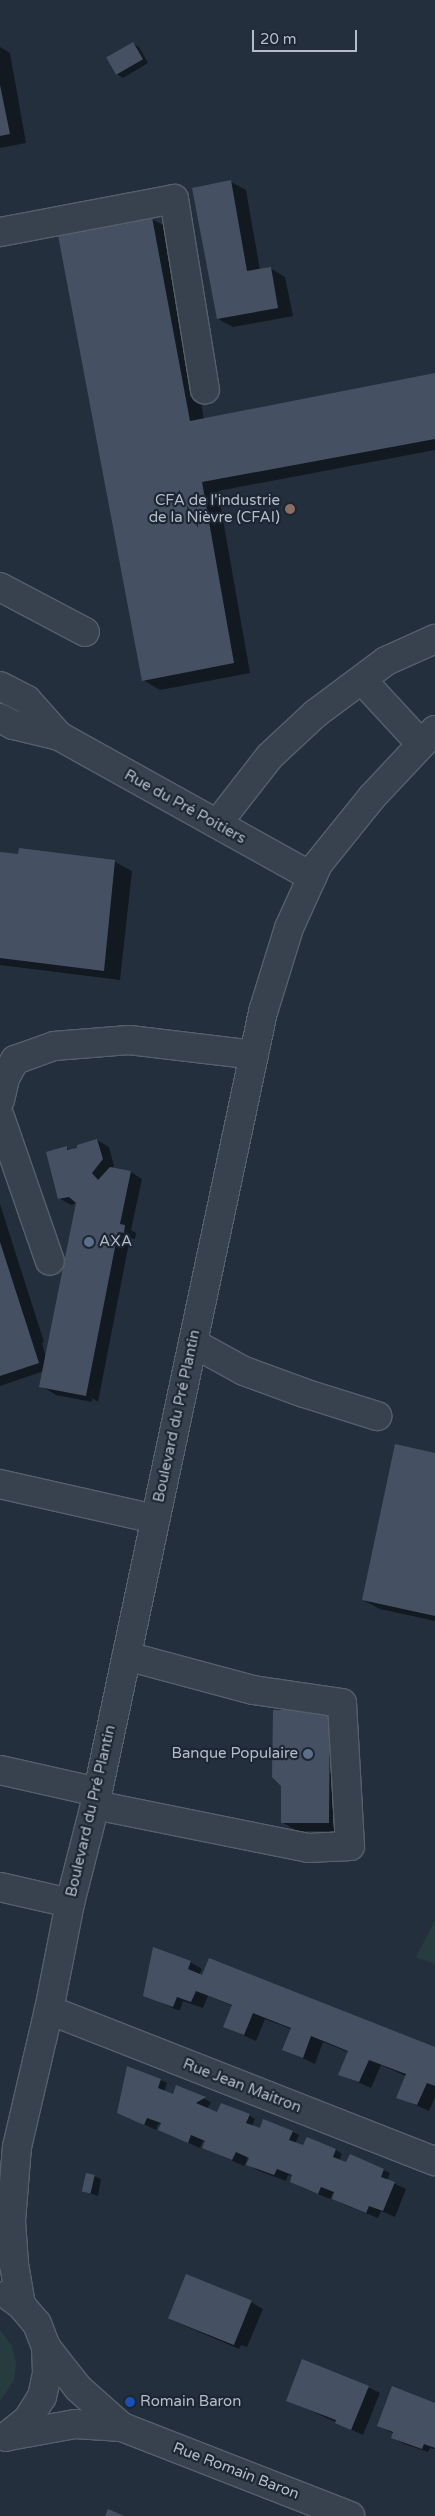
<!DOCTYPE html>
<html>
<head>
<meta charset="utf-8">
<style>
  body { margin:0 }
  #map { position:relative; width:435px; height:2516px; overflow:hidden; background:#242f3e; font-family:"Varela Round",sans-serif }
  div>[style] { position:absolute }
  .green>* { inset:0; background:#263c3f }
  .shadow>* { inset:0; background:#0007 }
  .building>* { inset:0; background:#455162; transform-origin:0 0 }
  .roads { filter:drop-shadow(1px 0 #565f6c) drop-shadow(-1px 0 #565f6c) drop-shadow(0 1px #565f6c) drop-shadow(0 -1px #565f6c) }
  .minor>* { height:28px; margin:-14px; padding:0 14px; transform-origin:14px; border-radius:14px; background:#38414e }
  .dots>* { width:14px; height:14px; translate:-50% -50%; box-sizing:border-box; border:2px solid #1d2633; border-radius:50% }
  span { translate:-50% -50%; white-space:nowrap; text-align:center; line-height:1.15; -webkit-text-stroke:4.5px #1d2633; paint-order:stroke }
  .poi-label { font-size:15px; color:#b4bcc9 }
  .right { translate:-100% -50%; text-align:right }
  .left { translate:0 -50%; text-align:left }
  .street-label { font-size:15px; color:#b4bcc9 }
  .scale { position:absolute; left:252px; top:30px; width:105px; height:22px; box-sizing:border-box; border:2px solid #b4bcc9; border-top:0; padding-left:6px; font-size:15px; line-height:18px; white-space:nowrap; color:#b4bcc9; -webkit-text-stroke:4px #1d2633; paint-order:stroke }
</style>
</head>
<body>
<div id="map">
  <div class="green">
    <div style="clip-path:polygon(435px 1920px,435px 1964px,416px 1957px)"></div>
    <div style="clip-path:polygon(0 2330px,12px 2346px,16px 2363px,14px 2381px,0 2401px)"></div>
  </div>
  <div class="shadow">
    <div style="clip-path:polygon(133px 44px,139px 47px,148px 63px,123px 78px,117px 74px)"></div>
    <div style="clip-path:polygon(0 47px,10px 53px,26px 143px,0 148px)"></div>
    <div style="clip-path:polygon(231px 182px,246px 190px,260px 270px,270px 268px,285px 277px,293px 316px,233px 327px,218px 319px)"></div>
    <div style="clip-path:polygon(152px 219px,168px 228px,204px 419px,435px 374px,435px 450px,218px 491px,250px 673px,160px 690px,143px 680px)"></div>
    <div style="clip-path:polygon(20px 850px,115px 862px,132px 871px,120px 980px,0 965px,0 853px,20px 855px)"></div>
    <div style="clip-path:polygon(97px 1140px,109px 1147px,114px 1166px,112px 1168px,131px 1172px,142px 1179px,131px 1230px,136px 1233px,135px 1239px,130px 1238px,98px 1402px,92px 1398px,92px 1402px,56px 1395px,41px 1386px,44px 1371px,0 1386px,0 1204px,44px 1342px,42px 1343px,46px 1358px,77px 1203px,71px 1205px,59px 1198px,67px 1148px,72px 1151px)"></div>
    <div style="clip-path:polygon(435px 1454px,435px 1621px,380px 1609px,363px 1600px)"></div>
    <div style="clip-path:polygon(330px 1712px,344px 1831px,297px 1831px,282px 1822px)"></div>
    <div style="clip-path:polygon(190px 1962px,202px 1969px,199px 1975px,435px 2048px,435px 2097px,429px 2111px,398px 2097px,406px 2076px,381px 2065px,371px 2088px,339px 2074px,348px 2052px,323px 2042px,315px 2064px,283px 2049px,291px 2029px,265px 2019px,256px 2041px,225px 2027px,233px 2006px,208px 1996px,203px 2008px,183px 2001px,180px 2010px,177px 2010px,145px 1995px)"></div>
    <div style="clip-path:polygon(161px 2080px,167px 2083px,164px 2092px,173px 2095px,177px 2087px,211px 2102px,207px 2109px,217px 2113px,249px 2115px,255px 2119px,252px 2126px,261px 2129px,293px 2132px,299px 2135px,295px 2144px,304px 2147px,336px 2150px,342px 2154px,339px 2161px,347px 2164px,375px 2166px,390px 2173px,387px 2180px,406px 2189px,395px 2217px,381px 2211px,378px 2218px,345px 2205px,333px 2198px,335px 2194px,333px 2193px,330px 2199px,303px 2188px,291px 2181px,293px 2176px,288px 2175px,286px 2181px,259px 2171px,248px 2165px,251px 2156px,249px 2155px,244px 2166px,204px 2148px,206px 2142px,203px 2141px,200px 2148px,159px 2130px,162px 2125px,158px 2124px,156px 2130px,118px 2112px)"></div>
    <div style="clip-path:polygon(94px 2176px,101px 2179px,98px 2196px,83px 2191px)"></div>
    <div style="clip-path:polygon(251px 2302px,263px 2309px,247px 2347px,241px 2345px,239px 2349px,169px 2319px)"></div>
    <div style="clip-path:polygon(368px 2387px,380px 2393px,363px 2435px,288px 2400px)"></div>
    <div style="clip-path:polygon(435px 2405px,435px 2449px,430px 2448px,428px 2452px,404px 2444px,393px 2438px,394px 2434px,379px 2426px)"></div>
  </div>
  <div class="building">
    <div style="left:133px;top:42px;width:20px;height:31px;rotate:60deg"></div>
    <div style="clip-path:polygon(0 85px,10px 134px,0 136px)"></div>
    <div style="clip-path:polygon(231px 180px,247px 271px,271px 267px,278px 308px,217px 319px,192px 188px)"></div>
    <div style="clip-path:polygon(152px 217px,190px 421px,435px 373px,435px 439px,202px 482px,234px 663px,142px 681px,58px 235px)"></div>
    <div style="clip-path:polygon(19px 848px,115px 860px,104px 971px,0 958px,0 852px,18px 854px)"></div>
    <div style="clip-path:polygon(97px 1139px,103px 1159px,92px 1173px,98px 1180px,110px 1167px,131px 1171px,120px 1224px,125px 1225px,124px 1233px,118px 1232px,86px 1396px,39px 1387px,76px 1203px,69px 1197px,58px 1199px,46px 1152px,67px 1146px,67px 1150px,77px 1148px,77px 1145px)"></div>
    <div style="clip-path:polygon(0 1242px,39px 1363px,0 1376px)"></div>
    <div style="clip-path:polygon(395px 1444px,435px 1453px,435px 1616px,362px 1600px)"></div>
    <div style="clip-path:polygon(273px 1710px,330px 1710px,329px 1823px,281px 1823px,281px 1786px,272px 1777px)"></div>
    <div style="clip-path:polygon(153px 1947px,191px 1961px,188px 1969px,202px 1975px,209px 1958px,435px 2047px,435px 2086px,427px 2083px,417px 2105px,396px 2098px,406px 2074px,369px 2060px,359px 2082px,338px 2075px,348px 2051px,311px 2036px,303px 2058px,282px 2050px,291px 2028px,253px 2013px,244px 2035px,223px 2027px,232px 2005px,196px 1991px,191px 2002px,177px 1997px,173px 2007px,143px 1996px)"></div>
    <div style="clip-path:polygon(127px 2066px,161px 2079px,158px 2088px,173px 2094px,176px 2085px,206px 2097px,196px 2103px,217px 2112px,221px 2103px,250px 2114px,246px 2123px,260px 2128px,263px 2119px,293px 2131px,289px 2140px,303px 2145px,307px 2137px,336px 2149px,333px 2157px,346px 2162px,350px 2154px,384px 2169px,381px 2177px,395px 2182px,383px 2211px,369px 2206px,366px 2213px,332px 2199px,334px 2192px,321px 2187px,318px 2194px,290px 2182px,292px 2175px,277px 2169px,274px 2175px,246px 2165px,249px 2158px,236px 2152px,232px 2160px,202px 2148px,205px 2141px,191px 2135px,188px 2143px,158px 2130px,161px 2123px,147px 2118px,144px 2125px,117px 2113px)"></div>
    <div style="left:86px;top:2173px;width:9px;height:19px;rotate:13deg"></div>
    <div style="left:186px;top:2274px;width:71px;height:48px;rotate:22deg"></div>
    <div style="clip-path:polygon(302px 2359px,369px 2386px,351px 2430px,335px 2423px,336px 2420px,286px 2401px)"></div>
    <div style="clip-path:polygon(392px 2386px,435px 2403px,435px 2448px,424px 2444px,422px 2449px,391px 2438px,393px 2432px,377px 2426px)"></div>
    <div style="clip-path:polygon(108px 2509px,124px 2516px,105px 2516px)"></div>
  </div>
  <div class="roads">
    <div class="minor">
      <div style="left:0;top:232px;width:177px;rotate:-10.7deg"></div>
      <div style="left:174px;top:199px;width:193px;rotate:80.8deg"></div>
      <div style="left:0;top:587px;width:96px;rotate:27.9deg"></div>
      <div style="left:362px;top:680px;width:87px;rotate:47.3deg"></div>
      <div style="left:0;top:686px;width:30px;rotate:27deg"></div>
      <div style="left:27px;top:700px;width:48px;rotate:48.4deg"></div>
      <div style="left:0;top:718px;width:15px;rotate:28deg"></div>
      <div style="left:13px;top:725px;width:47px;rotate:13.4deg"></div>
      <div style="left:59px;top:736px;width:290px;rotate:29.1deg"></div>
      <div style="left:217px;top:824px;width:86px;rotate:-52.1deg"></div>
      <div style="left:270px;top:756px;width:62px;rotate:-43deg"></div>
      <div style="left:315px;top:714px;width:89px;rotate:-36.7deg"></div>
      <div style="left:386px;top:661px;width:54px;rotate:-24.2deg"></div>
      <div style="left:0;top:1100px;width:23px;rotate:-77deg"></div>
      <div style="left:5px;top:1078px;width:21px;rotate:-61deg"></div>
      <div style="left:15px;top:1060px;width:41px;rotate:-19.7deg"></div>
      <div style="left:54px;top:1046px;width:75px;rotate:-4.6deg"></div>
      <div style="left:129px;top:1040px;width:126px;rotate:6.8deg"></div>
      <div style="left:0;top:1117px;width:152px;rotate:70.9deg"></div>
      <div style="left:193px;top:1343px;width:58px;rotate:28.8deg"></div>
      <div style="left:244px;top:1371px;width:64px;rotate:20.1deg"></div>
      <div style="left:304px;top:1393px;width:77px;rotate:17.5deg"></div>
      <div style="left:0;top:1484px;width:159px;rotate:12.7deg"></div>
      <div style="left:0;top:1770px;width:100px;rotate:12.7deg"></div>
      <div style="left:95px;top:1805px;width:217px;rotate:11.4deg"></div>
      <div style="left:308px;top:1848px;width:42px;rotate:-2.7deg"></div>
      <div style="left:350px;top:1846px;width:143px;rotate:-93.2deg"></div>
      <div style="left:342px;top:1703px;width:90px;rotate:-171.7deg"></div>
      <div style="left:253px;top:1690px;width:131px;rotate:-165deg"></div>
      <div style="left:0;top:1887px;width:72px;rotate:12.9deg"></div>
      <div style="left:49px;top:2010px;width:414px;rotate:21.4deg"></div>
      <div style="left:21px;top:2305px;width:42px;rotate:-99.7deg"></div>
      <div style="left:14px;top:2264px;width:43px;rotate:-94deg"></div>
      <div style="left:11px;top:2221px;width:74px;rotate:-85.4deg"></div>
      <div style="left:17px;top:2147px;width:141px;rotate:-76.9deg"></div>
      <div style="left:49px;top:2010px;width:109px;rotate:-78.9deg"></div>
      <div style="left:70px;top:1903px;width:101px;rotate:-75.7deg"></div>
      <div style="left:95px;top:1805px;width:811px;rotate:-78.04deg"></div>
      <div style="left:263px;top:1012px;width:88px;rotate:-72.8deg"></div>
      <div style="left:289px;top:928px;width:70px;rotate:-65.6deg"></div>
      <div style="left:318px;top:864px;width:86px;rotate:-51.1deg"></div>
      <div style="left:372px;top:797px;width:92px;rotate:-46.8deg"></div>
      <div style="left:46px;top:2347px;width:52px;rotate:52deg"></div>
      <div style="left:78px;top:2388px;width:59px;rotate:41.6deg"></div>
      <div style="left:9px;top:2436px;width:67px;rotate:-10.3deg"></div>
      <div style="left:75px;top:2424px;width:47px;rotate:3.7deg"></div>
      <div style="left:122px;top:2427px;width:245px;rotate:21.3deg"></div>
      <div style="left:6px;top:2437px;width:28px;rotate:-39deg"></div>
      <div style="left:28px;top:2419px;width:26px;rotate:-58deg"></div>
      <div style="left:42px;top:2397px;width:25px;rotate:-78deg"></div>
      <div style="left:47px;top:2373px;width:26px;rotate:-92deg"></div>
      <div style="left:46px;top:2347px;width:25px;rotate:-111deg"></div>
      <div style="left:37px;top:2324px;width:25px;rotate:-130deg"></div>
      <div style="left:21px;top:2305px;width:17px;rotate:-144deg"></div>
    </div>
  </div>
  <div class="dots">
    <div style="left:290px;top:509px;background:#8d6e63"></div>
    <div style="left:89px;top:1242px;background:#5c6f8a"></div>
    <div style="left:308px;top:1754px;background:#5c6f8a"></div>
    <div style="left:130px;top:2402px;background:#1a4fb4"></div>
  </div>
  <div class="poi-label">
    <span class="right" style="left:280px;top:509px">CFA de l'industrie<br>de la Nièvre (CFAI)</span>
    <span class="left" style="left:99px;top:1242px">AXA</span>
    <span class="right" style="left:298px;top:1754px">Banque Populaire</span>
    <span class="left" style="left:140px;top:2402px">Romain Baron</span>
  </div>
  <div class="street-label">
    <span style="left:185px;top:807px;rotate:29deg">Rue du Pré Poitiers</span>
    <span style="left:177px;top:1416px;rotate:-78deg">Boulevard du Pré Plantin</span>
    <span style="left:91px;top:1811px;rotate:-77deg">Boulevard du Pré Plantin</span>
    <span style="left:242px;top:2086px;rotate:21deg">Rue Jean Maitron</span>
    <span style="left:236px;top:2471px;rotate:21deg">Rue Romain Baron</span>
  </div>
  <div class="scale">20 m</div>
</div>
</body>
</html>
